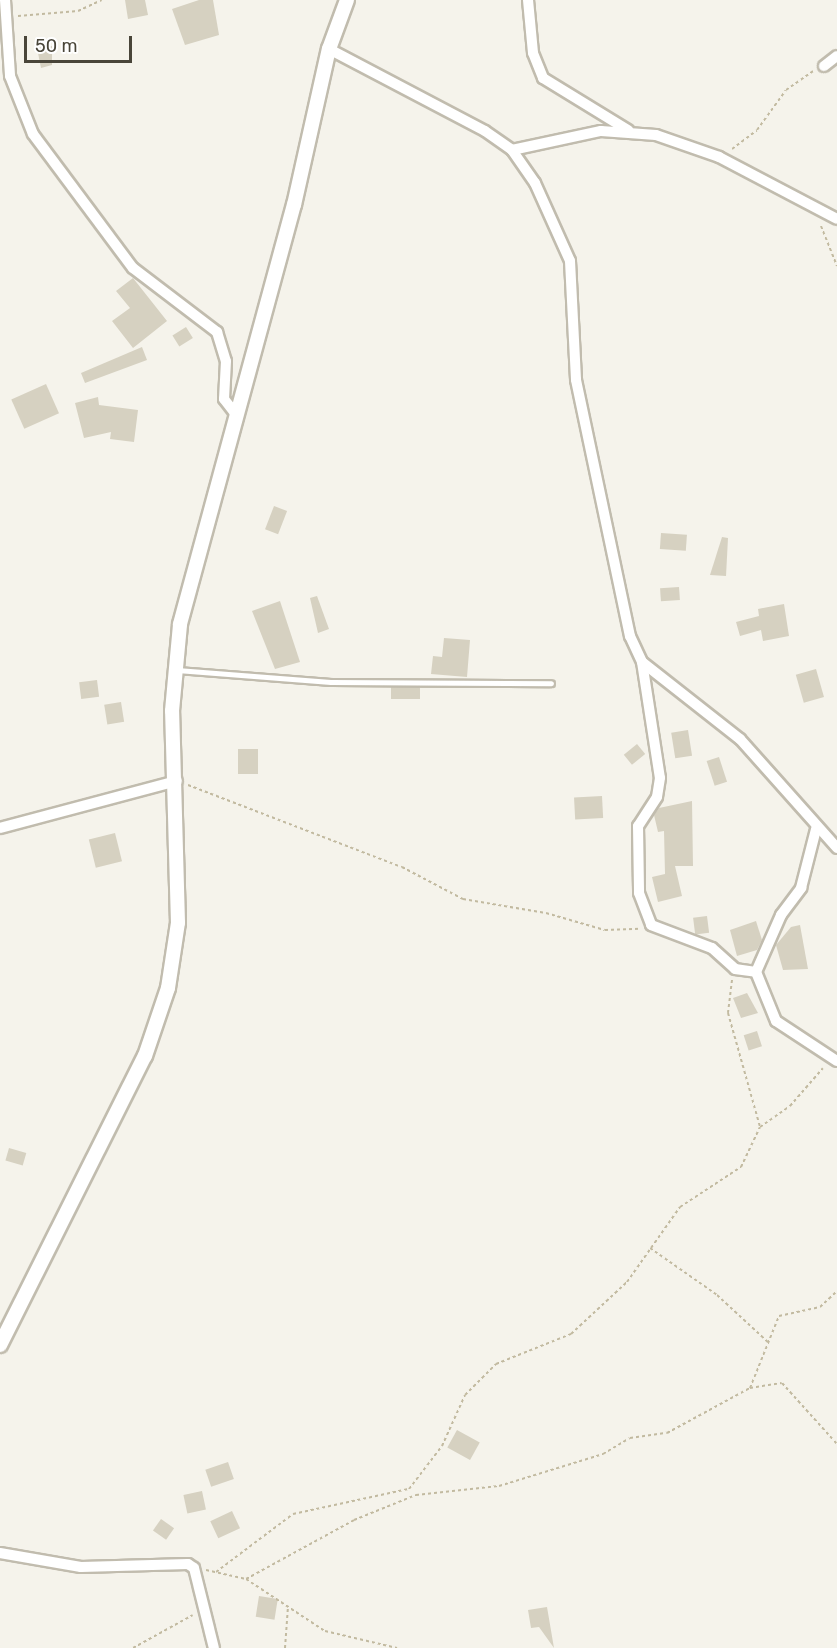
<!DOCTYPE html>
<html>
<head>
<meta charset="utf-8">
<style>
  body { margin:0 }
  #map { position:relative; width:837px; height:1648px; overflow:hidden; background:#f5f3eb; font-family:Rubik,sans-serif }
  div>[style] { position:absolute }
  .building>* { inset:0; background:#d6d1c1; transform-origin:0 0 }
  .path>* { height:2px; margin-top:-1px; transform-origin:0; background:repeating-linear-gradient(90deg,#c2baa0 0 3px,transparent 0 6px) }
  .roads { filter:drop-shadow(2px 0 #c1bcae) drop-shadow(-2px 0 #c1bcae) drop-shadow(0 2px #c1bcae) drop-shadow(0 -2px #c1bcae) }
  .service>* { height:5px; margin:-2.5px; padding:0 2.5px; transform-origin:2.5px; border-radius:2.5px; background:#fff }
  .minor>* { height:10px; margin:-5px; padding:0 5px; transform-origin:5px; border-radius:5px; background:#fff }
  .tertiary>* { height:14px; margin:-7px; padding:0 7px; transform-origin:7px; border-radius:7px; background:#fff }
  span { translate:-50% -50%; white-space:nowrap; text-align:center; line-height:1.15; -webkit-text-stroke:4.5px #fff; paint-order:stroke }
  .scale { position:absolute; left:24px; top:36px; width:108px; height:27px; box-sizing:border-box; border:3px solid #494539; border-top:0; padding-left:8px; font-size:18px; line-height:21px; white-space:nowrap; color:#494539; -webkit-text-stroke:4px #fff; paint-order:stroke }
</style>
</head>
<body>
<div id="map">
  <div class="building">
    <div style="clip-path:polygon(125px 0,145px 0,148px 15px,128px 19px)"></div>
    <div style="clip-path:polygon(199px 0,213px 0,219px 35px,185px 45px,172px 9px)"></div>
    <div style="clip-path:polygon(52px 46px,52px 65px,41px 68px,37px 48px)"></div>
    <div style="clip-path:polygon(133px 278px,167px 321px,133px 348px,112px 321px,130px 308px,116px 291px)"></div>
    <div style="left:186px;top:327px;width:13px;height:16px;rotate:58deg"></div>
    <div style="clip-path:polygon(142px 347px,147px 360px,85px 383px,81px 373px)"></div>
    <div style="left:46px;top:384px;width:32px;height:38px;rotate:66deg"></div>
    <div style="clip-path:polygon(98px 397px,99px 405px,138px 410px,134px 442px,110px 439px,111px 432px,84px 438px,75px 403px)"></div>
    <div style="left:274px;top:506px;width:14px;height:25px;rotate:21deg"></div>
    <div style="left:661px;top:533px;width:26px;height:16px;rotate:4deg"></div>
    <div style="clip-path:polygon(722px 537px,728px 538px,726px 576px,710px 575px)"></div>
    <div style="left:679px;top:587px;width:13px;height:19px;rotate:86deg"></div>
    <div style="clip-path:polygon(317px 596px,329px 629px,318px 633px,310px 598px)"></div>
    <div style="clip-path:polygon(280px 601px,300px 662px,275px 669px,252px 611px)"></div>
    <div style="clip-path:polygon(784px 604px,789px 636px,763px 641px,761px 630px,740px 636px,736px 622px,759px 616px,758px 609px)"></div>
    <div style="clip-path:polygon(444px 638px,470px 640px,467px 677px,431px 674px,433px 656px,442px 657px)"></div>
    <div style="left:816px;top:669px;width:29px;height:21px;rotate:74deg"></div>
    <div style="left:97px;top:680px;width:17px;height:18px;rotate:83deg"></div>
    <div style="left:391px;top:687px;width:29px;height:12px"></div>
    <div style="left:121px;top:702px;width:20px;height:17px;rotate:81deg"></div>
    <div style="left:688px;top:730px;width:26px;height:17px;rotate:81deg"></div>
    <div style="left:637px;top:744px;width:13px;height:17px;rotate:51deg"></div>
    <div style="left:238px;top:749px;width:20px;height:25px"></div>
    <div style="left:719px;top:757px;width:26px;height:13px;rotate:72deg"></div>
    <div style="left:602px;top:796px;width:22px;height:28px;rotate:87deg"></div>
    <div style="clip-path:polygon(692px 801px,693px 866px,675px 866px,682px 896px,658px 902px,652px 877px,665px 874px,664px 831px,658px 832px,654px 815px,659px 808px)"></div>
    <div style="left:115px;top:833px;width:29px;height:27px;rotate:76deg"></div>
    <div style="left:707px;top:916px;width:17px;height:14px;rotate:83deg"></div>
    <div style="clip-path:polygon(756px 921px,762px 940px,757px 950px,737px 956px,730px 930px)"></div>
    <div style="clip-path:polygon(800px 925px,808px 969px,783px 970px,776px 945px,791px 927px)"></div>
    <div style="clip-path:polygon(747px 993px,758px 1013px,741px 1018px,733px 998px)"></div>
    <div style="left:757px;top:1031px;width:16px;height:14px;rotate:72deg"></div>
    <div style="left:9px;top:1148px;width:18px;height:13px;rotate:16deg"></div>
    <div style="left:457px;top:1430px;width:26px;height:20px;rotate:29deg"></div>
    <div style="left:228px;top:1462px;width:18px;height:24px;rotate:71deg"></div>
    <div style="left:202px;top:1491px;width:19px;height:19px;rotate:78deg"></div>
    <div style="left:232px;top:1511px;width:19px;height:24px;rotate:65deg"></div>
    <div style="left:161px;top:1519px;width:16px;height:14px;rotate:35deg"></div>
    <div style="left:259px;top:1596px;width:19px;height:21px;rotate:9deg"></div>
    <div style="clip-path:polygon(547px 1607px,554px 1648px,539px 1627px,531px 1628px,528px 1610px)"></div>
  </div>
  <div class="path">
    <div style="left:18px;top:16px;width:60px;rotate:-4.8deg"></div>
    <div style="left:78px;top:11px;width:26px;rotate:-25deg"></div>
    <div style="left:732px;top:149px;width:31px;rotate:-37deg"></div>
    <div style="left:757px;top:130px;width:49px;rotate:-54.1deg"></div>
    <div style="left:786px;top:90px;width:33px;rotate:-35deg"></div>
    <div style="left:821px;top:226px;width:43px;rotate:68.2deg"></div>
    <div style="left:188px;top:785px;width:229px;rotate:21deg"></div>
    <div style="left:402px;top:867px;width:69px;rotate:27.7deg"></div>
    <div style="left:463px;top:899px;width:84px;rotate:9.6deg"></div>
    <div style="left:546px;top:913px;width:61px;rotate:16.1deg"></div>
    <div style="left:605px;top:930px;width:35px;rotate:-2deg"></div>
    <div style="left:732px;top:980px;width:33px;rotate:97deg"></div>
    <div style="left:728px;top:1013px;width:118px;rotate:74.3deg"></div>
    <div style="left:650px;top:1248px;width:82px;rotate:35deg"></div>
    <div style="left:717px;top:1295px;width:71px;rotate:42.7deg"></div>
    <div style="left:750px;top:1388px;width:32px;rotate:-9deg"></div>
    <div style="left:782px;top:1383px;width:82px;rotate:48deg"></div>
    <div style="left:206px;top:1570px;width:41px;rotate:12.7deg"></div>
    <div style="left:246px;top:1579px;width:123px;rotate:-28.6deg"></div>
    <div style="left:354px;top:1520px;width:67px;rotate:-22deg"></div>
    <div style="left:416px;top:1495px;width:83px;rotate:-6.2deg"></div>
    <div style="left:499px;top:1486px;width:109px;rotate:-17.1deg"></div>
    <div style="left:603px;top:1454px;width:31px;rotate:-31deg"></div>
    <div style="left:630px;top:1438px;width:37px;rotate:-8deg"></div>
    <div style="left:667px;top:1433px;width:94px;rotate:-28.5deg"></div>
    <div style="left:750px;top:1388px;width:78px;rotate:-68.1deg"></div>
    <div style="left:779px;top:1316px;width:42px;rotate:-12.4deg"></div>
    <div style="left:820px;top:1307px;width:23px;rotate:-43deg"></div>
    <div style="left:216px;top:1572px;width:96px;rotate:-37deg"></div>
    <div style="left:293px;top:1514px;width:119px;rotate:-12.2deg"></div>
    <div style="left:409px;top:1489px;width:54px;rotate:-52.5deg"></div>
    <div style="left:442px;top:1446px;width:56px;rotate:-65.7deg"></div>
    <div style="left:465px;top:1395px;width:44px;rotate:-45deg"></div>
    <div style="left:496px;top:1364px;width:81px;rotate:-21.8deg"></div>
    <div style="left:571px;top:1334px;width:76px;rotate:-42.9deg"></div>
    <div style="left:627px;top:1282px;width:92px;rotate:-54.8deg"></div>
    <div style="left:680px;top:1207px;width:73px;rotate:-33.3deg"></div>
    <div style="left:741px;top:1167px;width:44px;rotate:-64.6deg"></div>
    <div style="left:760px;top:1127px;width:37px;rotate:-35deg"></div>
    <div style="left:790px;top:1106px;width:50px;rotate:-49deg"></div>
    <div style="left:246px;top:1579px;width:95px;rotate:33.4deg"></div>
    <div style="left:325px;top:1631px;width:74px;rotate:13.3deg"></div>
    <div style="left:133px;top:1648px;width:68px;rotate:-28.8deg"></div>
    <div style="left:285px;top:1648px;width:42px;rotate:-85.9deg"></div>
  </div>
  <div class="roads">
    <div class="service">
      <div style="left:177px;top:670px;width:154px;rotate:4.5deg"></div>
      <div style="left:331px;top:682px;width:220px;rotate:0.3deg"></div>
    </div>
    <div class="minor">
      <div style="left:5px;top:0;width:76px;rotate:86.2deg"></div>
      <div style="left:10px;top:76px;width:62px;rotate:68.4deg"></div>
      <div style="left:33px;top:134px;width:167px;rotate:53.3deg"></div>
      <div style="left:133px;top:268px;width:106px;rotate:37.3deg"></div>
      <div style="left:217px;top:332px;width:30px;rotate:73deg"></div>
      <div style="left:226px;top:361px;width:38px;rotate:93deg"></div>
      <div style="left:224px;top:399px;width:16px;rotate:52deg"></div>
      <div style="left:528px;top:0;width:53px;rotate:84.6deg"></div>
      <div style="left:533px;top:53px;width:27px;rotate:68deg"></div>
      <div style="left:543px;top:78px;width:100px;rotate:31.5deg"></div>
      <div style="left:329px;top:49px;width:176px;rotate:27.7deg"></div>
      <div style="left:485px;top:131px;width:33px;rotate:35deg"></div>
      <div style="left:512px;top:150px;width:40px;rotate:55.1deg"></div>
      <div style="left:535px;top:183px;width:85px;rotate:65.8deg"></div>
      <div style="left:570px;top:261px;width:119px;rotate:87.1deg"></div>
      <div style="left:576px;top:380px;width:262px;rotate:78.1deg"></div>
      <div style="left:630px;top:636px;width:29px;rotate:65deg"></div>
      <div style="left:642px;top:662px;width:125px;rotate:38.2deg"></div>
      <div style="left:740px;top:739px;width:146px;rotate:48.3deg"></div>
      <div style="left:824px;top:66px;width:16px;rotate:-38deg"></div>
      <div style="left:512px;top:150px;width:91px;rotate:-12.1deg"></div>
      <div style="left:601px;top:131px;width:55px;rotate:4.2deg"></div>
      <div style="left:656px;top:135px;width:67px;rotate:19.2deg"></div>
      <div style="left:719px;top:157px;width:133px;rotate:27.7deg"></div>
      <div style="left:642px;top:662px;width:117px;rotate:81.2deg"></div>
      <div style="left:660px;top:778px;width:19px;rotate:99deg"></div>
      <div style="left:657px;top:797px;width:35px;rotate:123deg"></div>
      <div style="left:638px;top:826px;width:67px;rotate:89.1deg"></div>
      <div style="left:639px;top:893px;width:34px;rotate:69deg"></div>
      <div style="left:651px;top:925px;width:65px;rotate:20.7deg"></div>
      <div style="left:712px;top:948px;width:31px;rotate:42deg"></div>
      <div style="left:735px;top:969px;width:21px;rotate:8deg"></div>
      <div style="left:756px;top:972px;width:62px;rotate:-66.3deg"></div>
      <div style="left:781px;top:915px;width:34px;rotate:-53deg"></div>
      <div style="left:801px;top:888px;width:61px;rotate:-75.7deg"></div>
      <div style="left:0;top:828px;width:183px;rotate:-14.9deg"></div>
      <div style="left:756px;top:972px;width:53px;rotate:67.8deg"></div>
      <div style="left:776px;top:1021px;width:73px;rotate:33.3deg"></div>
      <div style="left:0;top:1553px;width:82px;rotate:9.8deg"></div>
      <div style="left:81px;top:1567px;width:107px;rotate:-1.6deg"></div>
      <div style="left:188px;top:1564px;width:7px;rotate:34deg"></div>
      <div style="left:194px;top:1568px;width:82px;rotate:76deg"></div>
    </div>
    <div class="tertiary">
      <div style="left:0;top:1345px;width:323px;rotate:-63.4deg"></div>
      <div style="left:145px;top:1056px;width:72px;rotate:-71.3deg"></div>
      <div style="left:168px;top:988px;width:66px;rotate:-81.3deg"></div>
      <div style="left:178px;top:923px;width:212px;rotate:-91.6deg"></div>
      <div style="left:172px;top:711px;width:87px;rotate:-84.7deg"></div>
      <div style="left:180px;top:624px;width:434px;rotate:-74.8deg"></div>
      <div style="left:294px;top:205px;width:160px;rotate:-77.4deg"></div>
      <div style="left:329px;top:49px;width:52px;rotate:-69.8deg"></div>
    </div>
  </div>
  <div class="scale">50 m</div>
</div>
</body>
</html>
